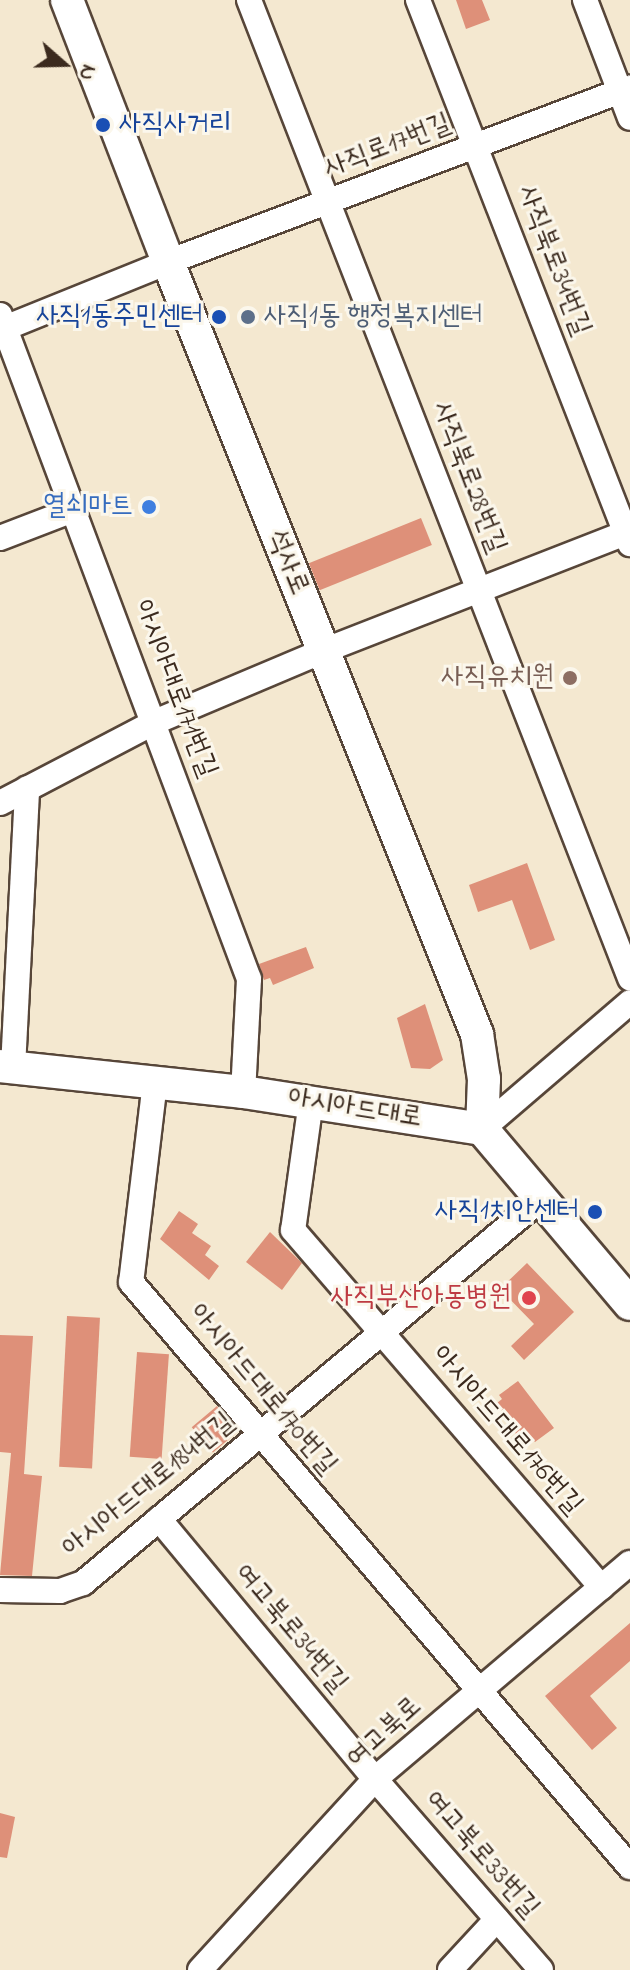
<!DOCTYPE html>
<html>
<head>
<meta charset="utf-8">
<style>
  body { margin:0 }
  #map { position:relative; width:630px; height:1970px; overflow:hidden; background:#f4e8d0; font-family:"Indie Flower","Poor Story",sans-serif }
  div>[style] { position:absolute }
  .building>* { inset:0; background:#de9079; transform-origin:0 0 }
  .roads { filter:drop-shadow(2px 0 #574639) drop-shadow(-2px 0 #574639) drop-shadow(0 2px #574639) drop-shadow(0 -2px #574639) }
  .minor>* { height:24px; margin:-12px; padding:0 12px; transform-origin:12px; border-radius:12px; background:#fff }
  .major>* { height:32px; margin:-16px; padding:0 16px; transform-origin:16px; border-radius:16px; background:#fff }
  .dots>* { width:22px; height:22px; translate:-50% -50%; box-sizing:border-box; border:4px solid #fbf7ec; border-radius:50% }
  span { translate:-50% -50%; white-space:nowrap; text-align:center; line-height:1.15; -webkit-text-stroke:6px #fbf7ec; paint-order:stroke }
  .transit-label { font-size:28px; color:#164399 }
  .left { translate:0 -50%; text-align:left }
  .right { translate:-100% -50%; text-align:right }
  .street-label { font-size:28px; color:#3b2a1e }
  .service-label { font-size:28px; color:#4e5e75 }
  .shop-label { font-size:28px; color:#366cbe }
  .education-label { font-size:28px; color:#785e54 }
  .health-label { font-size:28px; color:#be3a42 }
  .north { position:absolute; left:24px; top:24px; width:80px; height:80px; -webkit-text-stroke:6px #fbf7ec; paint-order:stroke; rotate:110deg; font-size:22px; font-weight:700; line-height:32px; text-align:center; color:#3b2a1e }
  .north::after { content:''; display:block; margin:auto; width:28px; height:36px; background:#3b2a1e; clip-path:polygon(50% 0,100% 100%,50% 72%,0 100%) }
</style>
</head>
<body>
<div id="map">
  <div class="building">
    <div style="clip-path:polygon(456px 0,482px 0,490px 20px,466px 29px)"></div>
    <div style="left:421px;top:518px;width:29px;height:121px;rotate:68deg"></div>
    <div style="clip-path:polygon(527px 863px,555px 940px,530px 950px,512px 900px,478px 912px,469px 885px)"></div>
    <div style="clip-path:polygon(306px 947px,314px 968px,273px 985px,270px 978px,264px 980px,259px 964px)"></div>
    <div style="clip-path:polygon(425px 1004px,443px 1060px,430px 1069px,411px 1068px,397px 1018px)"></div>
    <div style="clip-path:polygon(179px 1211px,198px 1224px,192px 1233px,211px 1246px,205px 1255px,219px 1266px,209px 1280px,160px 1239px)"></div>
    <div style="clip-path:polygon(270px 1232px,302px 1263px,282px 1290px,246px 1262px)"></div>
    <div style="clip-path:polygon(527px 1263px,574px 1312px,524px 1360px,511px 1346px,534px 1324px,500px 1289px)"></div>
    <div style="left:67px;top:1316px;width:33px;height:151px;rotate:3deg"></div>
    <div style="clip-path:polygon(0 1335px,33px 1336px,24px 1474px,42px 1476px,32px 1576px,0 1575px,11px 1453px,0 1452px)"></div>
    <div style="left:137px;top:1352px;width:32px;height:105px;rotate:4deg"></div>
    <div style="clip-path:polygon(518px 1381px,554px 1428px,535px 1442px,530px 1436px,526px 1439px,520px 1431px,516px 1434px,497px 1403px,502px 1399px,499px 1395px)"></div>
    <div style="left:217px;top:1406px;width:33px;height:33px;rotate:50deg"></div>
    <div style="clip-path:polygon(630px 1623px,630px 1661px,590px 1696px,617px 1728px,592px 1750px,545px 1696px)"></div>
    <div style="clip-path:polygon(0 1813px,15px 1817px,7px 1858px,0 1857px)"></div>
  </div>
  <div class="roads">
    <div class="minor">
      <div style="left:249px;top:0;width:1050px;rotate:68.72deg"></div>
      <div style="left:418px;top:0;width:584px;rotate:68.71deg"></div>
      <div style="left:585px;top:0;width:126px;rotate:69.1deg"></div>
      <div style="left:0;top:315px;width:709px;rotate:69.44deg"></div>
      <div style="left:249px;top:979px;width:113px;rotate:93deg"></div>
      <div style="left:0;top:330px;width:181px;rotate:-22deg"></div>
      <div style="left:168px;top:262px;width:494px;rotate:-20.7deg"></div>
      <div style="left:0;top:538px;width:78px;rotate:-21deg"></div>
      <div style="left:0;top:803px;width:175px;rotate:-27.6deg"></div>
      <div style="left:155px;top:722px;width:182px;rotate:-22.9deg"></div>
      <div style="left:323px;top:651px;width:330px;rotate:-21.3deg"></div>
      <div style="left:13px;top:1068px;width:280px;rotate:-87.1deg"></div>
      <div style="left:155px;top:1082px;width:201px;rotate:96.8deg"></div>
      <div style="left:131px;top:1282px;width:769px;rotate:49.54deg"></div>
      <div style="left:311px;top:1101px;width:130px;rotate:97.9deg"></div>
      <div style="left:293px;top:1230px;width:472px;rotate:49.2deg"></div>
      <div style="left:482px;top:1129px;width:195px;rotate:-40.6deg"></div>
      <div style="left:159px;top:1519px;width:338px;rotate:50.3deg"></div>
      <div style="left:375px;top:1779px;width:253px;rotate:49deg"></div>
      <div style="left:0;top:1590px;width:60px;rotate:1deg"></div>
      <div style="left:60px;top:1591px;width:24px;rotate:-19deg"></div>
      <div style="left:83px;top:1583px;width:598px;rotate:-39.98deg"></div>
      <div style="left:200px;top:1970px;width:259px;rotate:-47.5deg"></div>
      <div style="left:375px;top:1779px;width:334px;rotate:-40.3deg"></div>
      <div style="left:450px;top:1970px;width:69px;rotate:-47.3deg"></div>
    </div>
    <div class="major">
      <div style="left:67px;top:0;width:281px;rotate:68.9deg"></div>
      <div style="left:168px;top:262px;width:832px;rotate:68.19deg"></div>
      <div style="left:477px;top:1034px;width:46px;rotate:81.2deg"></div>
      <div style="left:484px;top:1079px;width:50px;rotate:92.3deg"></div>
      <div style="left:0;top:1066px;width:244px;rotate:6.1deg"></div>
      <div style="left:243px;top:1092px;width:242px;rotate:8.8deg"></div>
      <div style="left:482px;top:1129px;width:229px;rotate:49.8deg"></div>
    </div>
  </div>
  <div class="dots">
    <div style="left:103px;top:125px;background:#1a4fb4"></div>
    <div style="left:219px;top:317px;background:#1a4fb4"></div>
    <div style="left:248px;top:317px;background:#5c6f8a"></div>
    <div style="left:149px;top:507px;background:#3f7fe0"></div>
    <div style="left:570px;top:678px;background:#8d6e63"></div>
    <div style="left:595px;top:1212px;background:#1a4fb4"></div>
    <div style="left:529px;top:1298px;background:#e0444e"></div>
  </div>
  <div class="transit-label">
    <span class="left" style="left:119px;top:125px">사직사거리</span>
    <span class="right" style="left:203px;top:317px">사직1동주민센터</span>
    <span class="right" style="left:579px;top:1212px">사직1치안센터</span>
  </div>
  <div class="street-label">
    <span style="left:388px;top:147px;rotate:-21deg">사직로17번길</span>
    <span style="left:553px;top:261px;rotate:69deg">사직북로34번길</span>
    <span style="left:468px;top:478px;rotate:69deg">사직북로28번길</span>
    <span style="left:287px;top:563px;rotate:68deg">석사로</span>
    <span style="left:174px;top:689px;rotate:69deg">아시아대로171번길</span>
    <span style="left:355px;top:1109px;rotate:9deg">아시아드대로</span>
    <span style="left:262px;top:1390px;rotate:50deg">아시아드대로170번길</span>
    <span style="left:506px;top:1431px;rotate:49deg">아시아드대로176번길</span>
    <span style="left:149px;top:1486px;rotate:-39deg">아시아드대로184번길</span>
    <span style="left:290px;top:1629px;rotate:50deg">여고북로34번길</span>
    <span style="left:385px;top:1733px;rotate:-42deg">여고북로</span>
    <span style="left:481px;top:1855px;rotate:49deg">여고북로33번길</span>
  </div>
  <div class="service-label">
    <span class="left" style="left:264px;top:317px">사직1동 행정복지센터</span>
  </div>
  <div class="shop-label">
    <span class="right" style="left:133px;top:507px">열쇠마트</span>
  </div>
  <div class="education-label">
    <span class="right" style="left:554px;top:678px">사직유치원</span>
  </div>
  <div class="health-label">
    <span class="right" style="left:511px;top:1298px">사직부산아동병원</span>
  </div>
  <div class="north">N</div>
</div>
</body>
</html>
